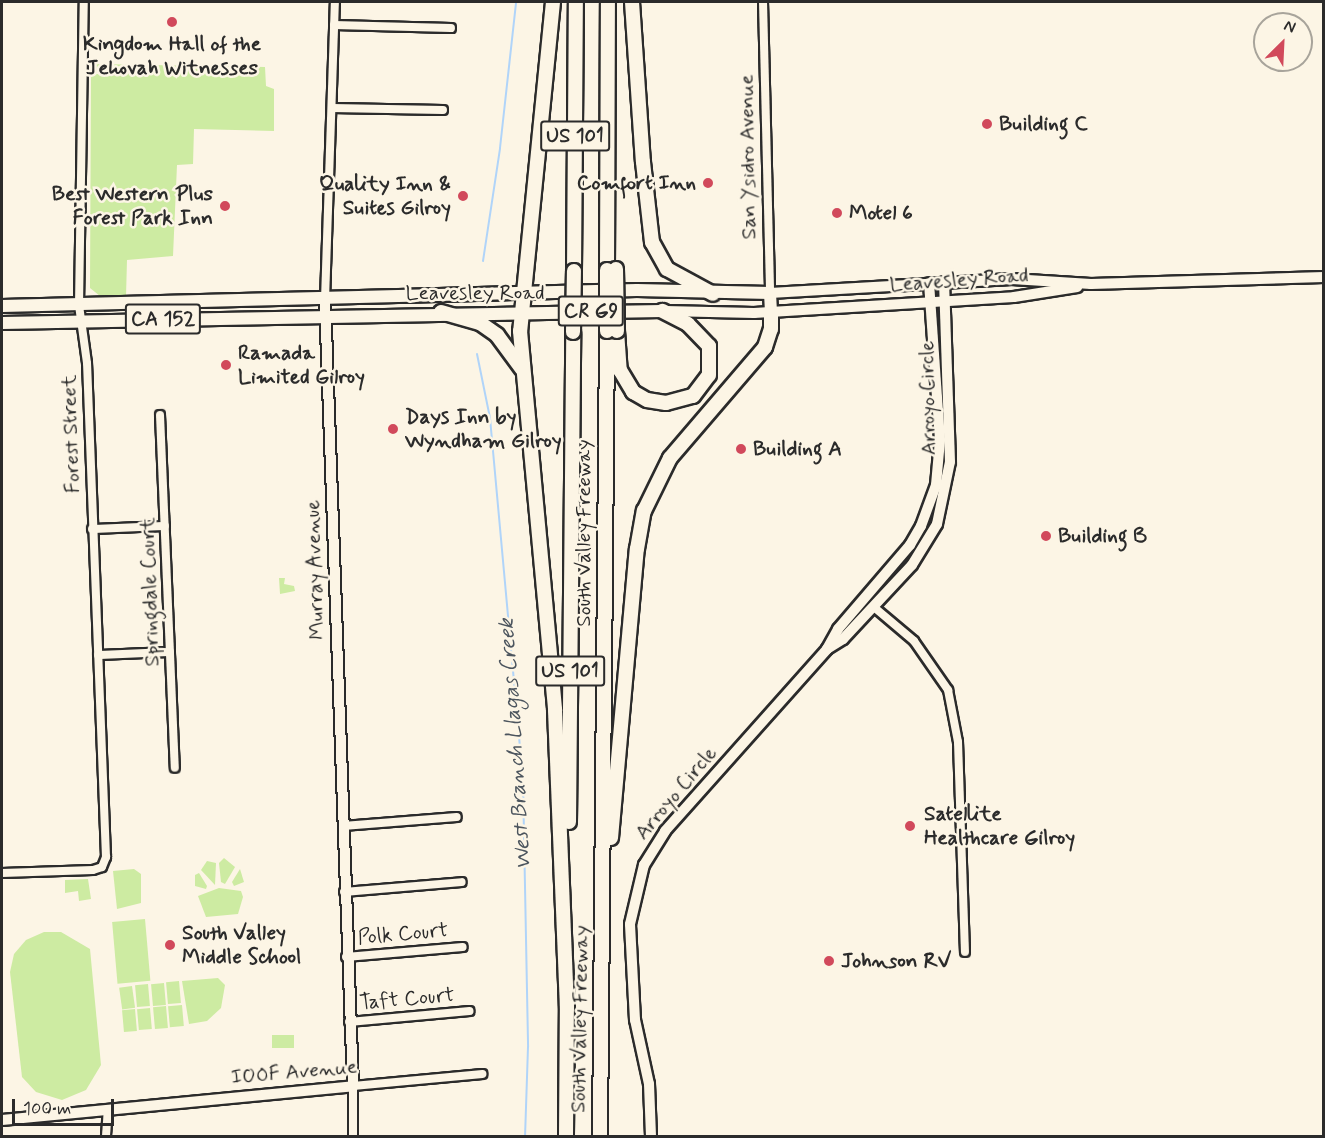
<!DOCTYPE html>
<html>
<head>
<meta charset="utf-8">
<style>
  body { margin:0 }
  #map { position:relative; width:1325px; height:1138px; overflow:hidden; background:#fcf5e5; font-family:Mynerve,sans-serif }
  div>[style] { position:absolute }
  .green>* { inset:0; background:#cdeba2; transform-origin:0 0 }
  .stream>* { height:2px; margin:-1px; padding:0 1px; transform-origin:1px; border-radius:1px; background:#b0d4f9 }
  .roads { filter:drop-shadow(2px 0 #2b2b2b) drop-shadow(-2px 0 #2b2b2b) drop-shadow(0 2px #2b2b2b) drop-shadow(0 -2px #2b2b2b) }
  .street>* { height:8px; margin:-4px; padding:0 4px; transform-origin:4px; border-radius:4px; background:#fcf5e5 }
  .secondary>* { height:10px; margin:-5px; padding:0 5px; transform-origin:5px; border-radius:5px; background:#fcf5e5 }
  .primary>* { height:12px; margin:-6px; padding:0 6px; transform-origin:6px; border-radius:6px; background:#fcf5e5 }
  .highway>* { height:14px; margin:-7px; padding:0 7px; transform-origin:7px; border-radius:7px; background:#fcf5e5 }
  .bridges { filter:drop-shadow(2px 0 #2b2b2b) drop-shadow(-2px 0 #2b2b2b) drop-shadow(0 2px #2b2b2b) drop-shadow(0 -2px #2b2b2b) }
  .highway-bridge>* { height:14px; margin:-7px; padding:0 7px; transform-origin:7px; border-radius:7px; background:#fcf5e5 }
  .dots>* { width:16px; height:16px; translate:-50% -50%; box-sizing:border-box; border:3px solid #fcf5e5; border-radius:50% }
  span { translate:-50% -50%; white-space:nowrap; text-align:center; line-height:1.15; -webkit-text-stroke:5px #fcf5e5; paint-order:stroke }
  .shield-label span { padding:2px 4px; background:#fcf5e5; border:2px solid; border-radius:4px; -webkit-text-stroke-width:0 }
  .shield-label { font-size:20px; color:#2b2b2b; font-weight:700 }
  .poi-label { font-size:21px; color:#2b2b2b; font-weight:700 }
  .left { translate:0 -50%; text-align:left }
  .right { translate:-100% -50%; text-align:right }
  .street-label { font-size:21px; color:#2b2b2b }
  .water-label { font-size:22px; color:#4c555e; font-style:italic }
  .frame { position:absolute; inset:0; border:3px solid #2b2b2b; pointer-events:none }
  .north { position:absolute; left:1253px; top:12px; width:60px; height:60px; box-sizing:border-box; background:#fcf5e5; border:2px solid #a8a49b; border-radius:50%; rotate:24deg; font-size:16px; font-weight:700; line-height:24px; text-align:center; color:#2b2b2b }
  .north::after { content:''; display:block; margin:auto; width:21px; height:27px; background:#d1495b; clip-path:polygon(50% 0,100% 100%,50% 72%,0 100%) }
  .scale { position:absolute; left:12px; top:1099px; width:102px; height:27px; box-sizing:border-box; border:3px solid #2b2b2b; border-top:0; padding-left:8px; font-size:18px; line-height:21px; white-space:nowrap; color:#2b2b2b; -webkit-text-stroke:4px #fcf5e5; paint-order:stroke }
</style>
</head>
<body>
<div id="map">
  <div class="green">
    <div style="clip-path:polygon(91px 64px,265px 67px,266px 86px,274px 89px,274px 131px,194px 129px,193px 164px,177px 165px,173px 256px,127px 260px,126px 297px,100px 296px,90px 288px)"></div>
    <div style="clip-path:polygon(279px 578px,285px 578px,284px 584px,294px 586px,295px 591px,280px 594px)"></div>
    <div style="clip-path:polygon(224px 858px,235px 867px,225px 884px,221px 882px,219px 863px)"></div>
    <div style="clip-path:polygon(207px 861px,216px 863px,215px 885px,201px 870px)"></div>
    <div style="clip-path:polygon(134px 869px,141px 874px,141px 903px,117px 909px,113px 871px)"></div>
    <div style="clip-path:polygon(240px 869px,244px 882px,234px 886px,232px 882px)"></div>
    <div style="clip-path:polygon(199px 873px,207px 886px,206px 889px,195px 886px,195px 875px)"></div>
    <div style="clip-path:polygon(88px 879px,91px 899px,79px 901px,78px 891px,65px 893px,65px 880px)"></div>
    <div style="clip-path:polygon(219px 888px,241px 891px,243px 897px,238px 914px,206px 917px,198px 896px)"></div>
    <div style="left:145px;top:919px;width:62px;height:33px;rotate:85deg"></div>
    <div style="clip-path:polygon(61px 932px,90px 949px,101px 1065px,86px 1090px,62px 1100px,36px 1092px,22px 1077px,10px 972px,14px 954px,26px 940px,44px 932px)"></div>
    <div style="clip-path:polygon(218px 978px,225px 985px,221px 1008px,207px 1021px,189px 1024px,182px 981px)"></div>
    <div style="left:179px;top:981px;width:22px;height:13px;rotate:85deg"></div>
    <div style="left:164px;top:983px;width:22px;height:13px;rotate:85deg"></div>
    <div style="left:148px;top:984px;width:22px;height:13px;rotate:85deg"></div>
    <div style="left:132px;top:986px;width:22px;height:13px;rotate:82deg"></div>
    <div style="left:182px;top:1005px;width:21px;height:14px;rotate:85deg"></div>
    <div style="left:166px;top:1006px;width:22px;height:13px;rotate:85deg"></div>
    <div style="left:150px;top:1008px;width:21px;height:13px;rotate:85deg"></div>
    <div style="left:135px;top:1009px;width:22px;height:13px;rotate:85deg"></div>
    <div style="left:294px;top:1035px;width:13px;height:22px;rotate:90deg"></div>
  </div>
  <div class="stream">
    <div style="left:483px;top:261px;width:114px;rotate:-81.4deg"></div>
    <div style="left:500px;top:148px;width:147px;rotate:-83.7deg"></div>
    <div style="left:477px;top:354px;width:65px;rotate:78.5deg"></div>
    <div style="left:490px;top:418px;width:365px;rotate:84.8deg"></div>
    <div style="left:523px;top:782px;width:265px;rotate:88.9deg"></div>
    <div style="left:528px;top:1047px;width:89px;rotate:91.9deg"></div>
  </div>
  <div class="roads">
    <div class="street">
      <div style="left:763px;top:2px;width:291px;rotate:88.6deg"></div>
      <div style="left:334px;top:25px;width:117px;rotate:1.5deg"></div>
      <div style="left:332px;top:108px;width:111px;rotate:1deg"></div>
      <div style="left:325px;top:300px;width:298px;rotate:-88.1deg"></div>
      <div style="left:160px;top:415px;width:353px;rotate:87.6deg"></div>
      <div style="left:92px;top:529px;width:73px;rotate:-2.4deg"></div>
      <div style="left:875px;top:608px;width:51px;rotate:40.2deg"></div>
      <div style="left:914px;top:641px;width:60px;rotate:55.2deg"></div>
      <div style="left:948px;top:690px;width:53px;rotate:79.1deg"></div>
      <div style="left:958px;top:742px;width:210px;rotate:88.1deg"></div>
      <div style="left:98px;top:655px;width:72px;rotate:-2.4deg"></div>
      <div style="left:343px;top:826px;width:114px;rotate:-4.5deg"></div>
      <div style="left:2px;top:873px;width:91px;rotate:-1.9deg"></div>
      <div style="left:93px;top:870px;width:9px;rotate:-18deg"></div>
      <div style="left:102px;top:867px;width:11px;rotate:-68deg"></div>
      <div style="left:106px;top:857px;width:494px;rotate:-92.2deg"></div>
      <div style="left:87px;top:363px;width:59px;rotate:-97.9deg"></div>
      <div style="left:79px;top:305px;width:303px;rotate:-89.1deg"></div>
      <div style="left:344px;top:892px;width:118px;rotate:-4.8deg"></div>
      <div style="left:346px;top:957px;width:117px;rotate:-4.9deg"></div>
      <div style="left:349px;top:1022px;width:121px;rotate:-5.2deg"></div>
      <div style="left:106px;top:1136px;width:26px;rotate:-86deg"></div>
      <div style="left:353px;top:1136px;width:50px;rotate:-90deg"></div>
      <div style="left:353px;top:1086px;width:130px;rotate:-5.3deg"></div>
    </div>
    <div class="secondary">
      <div style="left:770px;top:293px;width:242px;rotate:-3.3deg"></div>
      <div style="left:1012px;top:279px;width:79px;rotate:3.6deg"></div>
      <div style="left:1091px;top:284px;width:233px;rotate:-1.7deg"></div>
      <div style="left:665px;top:311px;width:89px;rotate:1.3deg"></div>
      <div style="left:754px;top:313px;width:260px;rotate:-3.5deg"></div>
      <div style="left:1014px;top:297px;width:64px;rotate:-9deg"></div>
      <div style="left:827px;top:649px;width:19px;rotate:-32deg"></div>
      <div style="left:843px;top:639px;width:101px;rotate:-47deg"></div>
      <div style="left:912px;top:565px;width:48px;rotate:-58.6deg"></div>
      <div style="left:937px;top:524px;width:63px;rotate:-78.2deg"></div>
      <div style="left:950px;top:462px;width:180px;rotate:-91.9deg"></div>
      <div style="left:2px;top:1120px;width:353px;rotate:-5.5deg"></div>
      <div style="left:353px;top:1086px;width:786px;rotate:-92.04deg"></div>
      <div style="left:651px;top:1136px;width:52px;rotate:-92.2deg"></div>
      <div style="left:649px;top:1084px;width:66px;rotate:-102.3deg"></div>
      <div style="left:635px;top:1020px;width:96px;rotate:-93deg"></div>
      <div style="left:630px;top:924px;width:61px;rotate:-76.7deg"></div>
      <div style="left:644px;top:865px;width:40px;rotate:-58deg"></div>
      <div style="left:665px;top:831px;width:244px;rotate:-48.3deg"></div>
      <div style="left:827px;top:649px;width:23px;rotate:-61deg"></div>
      <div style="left:838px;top:629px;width:111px;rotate:-49.4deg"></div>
      <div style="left:910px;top:545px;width:22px;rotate:-60deg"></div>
      <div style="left:921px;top:526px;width:44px;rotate:-69.9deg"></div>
      <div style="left:936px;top:485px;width:45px;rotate:-84.9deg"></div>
      <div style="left:940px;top:440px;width:157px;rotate:-94deg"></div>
    </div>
    <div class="primary">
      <div style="left:2px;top:306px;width:635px;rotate:-1.44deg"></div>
      <div style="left:637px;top:290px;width:133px;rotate:1.3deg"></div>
      <div style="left:770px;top:293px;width:19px;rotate:87deg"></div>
      <div style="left:2px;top:323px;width:660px;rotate:-1.04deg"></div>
    </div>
    <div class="highway">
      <div style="left:553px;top:2px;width:331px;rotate:95.7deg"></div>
      <div style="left:520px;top:331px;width:381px;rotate:84.7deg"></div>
      <div style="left:555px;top:710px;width:299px;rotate:87.7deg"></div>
      <div style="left:632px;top:2px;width:160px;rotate:86.1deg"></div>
      <div style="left:643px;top:162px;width:81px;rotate:83.6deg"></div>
      <div style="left:652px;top:242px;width:31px;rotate:61deg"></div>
      <div style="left:667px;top:269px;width:52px;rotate:28.5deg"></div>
      <div style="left:607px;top:269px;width:267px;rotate:-89.8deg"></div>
      <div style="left:574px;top:271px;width:269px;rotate:-89.6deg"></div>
      <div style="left:441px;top:312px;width:41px;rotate:15.8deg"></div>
      <div style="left:480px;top:323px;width:21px;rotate:35deg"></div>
      <div style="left:497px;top:335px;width:42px;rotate:53.7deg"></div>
      <div style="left:617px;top:331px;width:39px;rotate:86deg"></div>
      <div style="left:620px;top:370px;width:26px;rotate:59deg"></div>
      <div style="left:633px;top:392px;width:16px;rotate:30deg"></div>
      <div style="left:647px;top:400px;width:19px;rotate:9deg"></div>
      <div style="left:666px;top:403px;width:28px;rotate:-15deg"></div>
      <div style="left:693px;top:396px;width:26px;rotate:-53deg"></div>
      <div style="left:709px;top:375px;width:29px;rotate:-90deg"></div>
      <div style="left:709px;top:346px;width:30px;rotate:-134deg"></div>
      <div style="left:688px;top:324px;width:29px;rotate:-153deg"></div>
      <div style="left:569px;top:822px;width:490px;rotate:-89.5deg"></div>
      <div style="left:611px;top:838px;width:290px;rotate:-84.9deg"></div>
      <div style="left:637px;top:549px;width:39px;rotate:-80deg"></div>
      <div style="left:644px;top:511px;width:59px;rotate:-63.9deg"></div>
      <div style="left:670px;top:458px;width:146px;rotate:-49.4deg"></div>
      <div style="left:765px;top:347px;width:19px;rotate:-72deg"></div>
      <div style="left:771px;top:329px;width:17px;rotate:-90deg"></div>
      <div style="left:566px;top:1136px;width:135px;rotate:-89.6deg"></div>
      <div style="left:600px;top:1136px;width:805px;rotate:-89.5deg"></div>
    </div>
  </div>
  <div class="bridges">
    <div class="highway-bridge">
      <div style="left:616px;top:269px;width:62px;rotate:89.1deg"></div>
      <div style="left:607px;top:331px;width:61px;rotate:-90deg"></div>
      <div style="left:573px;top:332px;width:61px;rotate:-89.1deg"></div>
    </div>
  </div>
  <div class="dots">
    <div style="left:172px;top:22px;background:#d1495b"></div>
    <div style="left:987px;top:124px;background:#d1495b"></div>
    <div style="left:708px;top:183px;background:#d1495b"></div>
    <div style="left:463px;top:196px;background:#d1495b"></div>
    <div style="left:225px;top:206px;background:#d1495b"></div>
    <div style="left:837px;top:213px;background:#d1495b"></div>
    <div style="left:226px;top:365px;background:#d1495b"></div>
    <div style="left:393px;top:429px;background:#d1495b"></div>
    <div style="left:741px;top:449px;background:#d1495b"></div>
    <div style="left:1046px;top:536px;background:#d1495b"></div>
    <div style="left:910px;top:826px;background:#d1495b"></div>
    <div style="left:170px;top:945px;background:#d1495b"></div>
    <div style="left:829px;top:961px;background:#d1495b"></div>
  </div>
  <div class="shield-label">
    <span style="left:575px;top:136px">US 101</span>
    <span style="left:591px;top:311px">CR G9</span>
    <span style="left:163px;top:319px">CA 152</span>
    <span style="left:570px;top:671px">US 101</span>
  </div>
  <div class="poi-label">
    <span style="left:172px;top:56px">Kingdom Hall of the<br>Jehovah Witnesses</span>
    <span class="left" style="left:999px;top:124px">Building C</span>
    <span class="right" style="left:696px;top:183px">Comfort Inn</span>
    <span class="right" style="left:451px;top:196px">Quality Inn &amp;<br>Suites Gilroy</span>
    <span class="right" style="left:213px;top:206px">Best Western Plus<br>Forest Park Inn</span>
    <span class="left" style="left:849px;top:213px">Motel 6</span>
    <span class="left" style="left:238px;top:365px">Ramada<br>Limited Gilroy</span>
    <span class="left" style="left:405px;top:429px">Days Inn by<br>Wyndham Gilroy</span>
    <span class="left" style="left:753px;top:449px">Building A</span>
    <span class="left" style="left:1058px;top:536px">Building B</span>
    <span class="left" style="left:924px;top:826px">Satellite<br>Healthcare Gilroy</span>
    <span class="left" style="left:182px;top:945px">South Valley<br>Middle School</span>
    <span class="left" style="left:841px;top:961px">Johnson RV</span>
  </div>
  <div class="street-label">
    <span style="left:748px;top:157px;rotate:-91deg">San Ysidro Avenue</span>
    <span style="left:959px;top:280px;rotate:-4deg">Leavesley Road</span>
    <span style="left:475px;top:293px">Leavesley Road</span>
    <span style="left:928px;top:398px;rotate:-91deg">Arroyo Circle</span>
    <span style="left:71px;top:434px;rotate:-92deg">Forest Street</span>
    <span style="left:584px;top:533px;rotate:-90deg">South Valley Freeway</span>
    <span style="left:315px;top:570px;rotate:-92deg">Murray Avenue</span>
    <span style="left:150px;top:592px;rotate:-92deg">Springdale Court</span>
    <span style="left:676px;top:793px;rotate:-50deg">Arroyo Circle</span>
    <span style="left:403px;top:934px;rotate:-5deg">Polk Court</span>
    <span style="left:407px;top:999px;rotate:-5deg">Taft Court</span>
    <span style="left:580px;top:1019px;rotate:-89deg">South Valley Freeway</span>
    <span style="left:294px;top:1072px;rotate:-5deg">IOOF Avenue</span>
  </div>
  <div class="water-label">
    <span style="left:516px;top:744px;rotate:-94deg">West Branch Llagas Creek</span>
  </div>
  <div class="frame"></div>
  <div class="north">N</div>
  <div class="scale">100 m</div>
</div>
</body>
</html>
